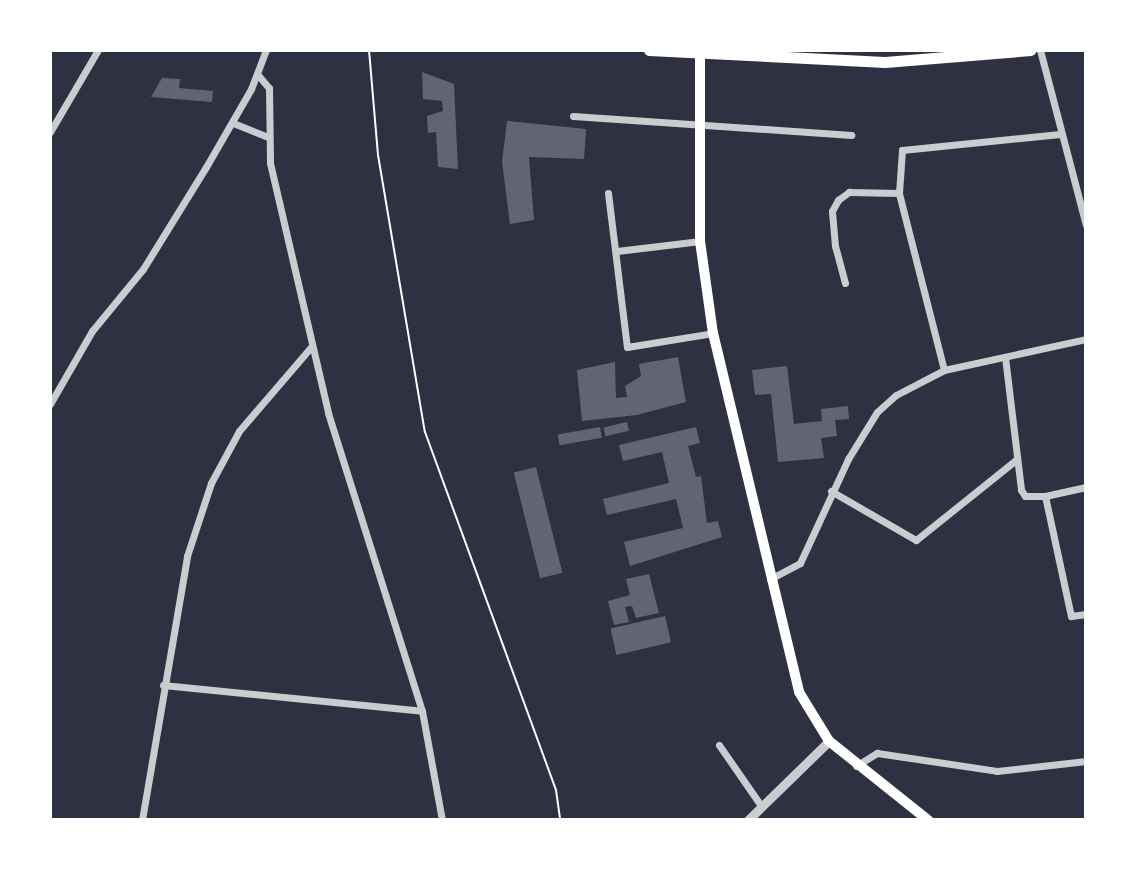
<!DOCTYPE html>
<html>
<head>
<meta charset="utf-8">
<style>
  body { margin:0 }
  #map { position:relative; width:1136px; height:870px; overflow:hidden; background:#2d3142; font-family:"Noto Sans",sans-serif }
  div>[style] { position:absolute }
  .building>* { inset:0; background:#626471; transform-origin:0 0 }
  .path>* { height:2px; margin:-1px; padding:0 1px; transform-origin:1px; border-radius:1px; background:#fff }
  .minor>* { height:7px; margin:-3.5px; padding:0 3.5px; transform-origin:3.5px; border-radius:3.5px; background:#caccd0 }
  .tertiary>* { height:9px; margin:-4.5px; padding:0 4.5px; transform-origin:4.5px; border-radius:4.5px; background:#caccd0 }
  .secondary>* { height:10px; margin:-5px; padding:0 5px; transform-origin:5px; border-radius:5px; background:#fff }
  .primary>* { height:11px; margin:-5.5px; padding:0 5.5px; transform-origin:5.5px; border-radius:5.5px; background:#fff }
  span { translate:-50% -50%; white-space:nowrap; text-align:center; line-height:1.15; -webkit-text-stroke:6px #fff; paint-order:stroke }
  .frame { position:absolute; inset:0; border:52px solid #fff; pointer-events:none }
</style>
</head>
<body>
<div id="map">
  <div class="building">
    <div style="clip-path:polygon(422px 72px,454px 84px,458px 169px,438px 167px,436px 132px,428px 133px,427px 116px,443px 111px,442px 101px,423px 99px)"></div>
    <div style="clip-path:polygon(162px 78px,180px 79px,179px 88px,213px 91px,212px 102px,151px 97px)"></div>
    <div style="clip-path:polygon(507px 121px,586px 129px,584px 159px,529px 157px,534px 220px,510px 224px,502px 162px)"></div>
    <div style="clip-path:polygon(678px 357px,686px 402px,637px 415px,582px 421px,577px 370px,615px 362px,616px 398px,627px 397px,625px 386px,641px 376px,639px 364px)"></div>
    <div style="clip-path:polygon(787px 366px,794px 424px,822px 421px,821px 409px,848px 406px,849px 419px,835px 420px,837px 436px,821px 438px,824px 458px,778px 462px,771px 394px,755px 395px,752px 370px)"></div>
    <div style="left:627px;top:422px;width:9px;height:24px;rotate:77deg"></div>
    <div style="left:600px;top:427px;width:11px;height:43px;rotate:80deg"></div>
    <div style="clip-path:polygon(696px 427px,700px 443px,688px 446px,696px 477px,701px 476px,707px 523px,718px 521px,722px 537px,630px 566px,624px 542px,683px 528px,676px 499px,607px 515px,603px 499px,669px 483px,662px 452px,623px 461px,619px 445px)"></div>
    <div style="left:536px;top:467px;width:109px;height:23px;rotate:76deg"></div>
    <div style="clip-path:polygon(649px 574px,659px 613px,636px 618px,632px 606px,625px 607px,629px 622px,614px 625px,608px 601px,630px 595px,626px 579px)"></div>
    <div style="left:665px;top:616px;width:27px;height:56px;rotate:77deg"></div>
  </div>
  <div class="path">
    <div style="left:369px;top:50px;width:105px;rotate:85.1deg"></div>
    <div style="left:378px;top:155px;width:281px;rotate:80.4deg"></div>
    <div style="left:425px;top:432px;width:381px;rotate:69.9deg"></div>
    <div style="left:556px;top:790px;width:30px;rotate:82deg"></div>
  </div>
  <div class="minor">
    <div style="left:1040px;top:50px;width:181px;rotate:75.3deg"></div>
    <div style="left:258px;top:75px;width:17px;rotate:50deg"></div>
    <div style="left:269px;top:88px;width:75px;rotate:89.2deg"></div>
    <div style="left:270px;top:163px;width:257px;rotate:76.9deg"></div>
    <div style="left:328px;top:413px;width:312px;rotate:72.5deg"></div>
    <div style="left:422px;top:711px;width:111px;rotate:79.6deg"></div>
    <div style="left:573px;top:116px;width:279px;rotate:3.9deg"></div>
    <div style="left:233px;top:123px;width:35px;rotate:22deg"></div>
    <div style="left:50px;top:132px;width:95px;rotate:-59.7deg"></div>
    <div style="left:608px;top:193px;width:155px;rotate:83deg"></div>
    <div style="left:627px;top:347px;width:87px;rotate:-9.2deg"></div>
    <div style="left:617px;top:251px;width:84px;rotate:-6.9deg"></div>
    <div style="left:845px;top:283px;width:38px;rotate:-105deg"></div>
    <div style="left:835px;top:246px;width:35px;rotate:-95deg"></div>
    <div style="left:832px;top:211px;width:13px;rotate:-61deg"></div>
    <div style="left:838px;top:200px;width:14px;rotate:-36deg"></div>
    <div style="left:849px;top:192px;width:50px;rotate:1.1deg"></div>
    <div style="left:1005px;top:357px;width:134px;rotate:83.1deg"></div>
    <div style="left:1021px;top:490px;width:7px;rotate:56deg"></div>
    <div style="left:1025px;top:496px;width:20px"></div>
    <div style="left:1045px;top:496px;width:42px;rotate:-12.4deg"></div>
    <div style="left:944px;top:370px;width:183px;rotate:-104.3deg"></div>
    <div style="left:899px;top:193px;width:43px;rotate:-86deg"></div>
    <div style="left:902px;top:150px;width:159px;rotate:-5.8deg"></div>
    <div style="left:50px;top:404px;width:84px;rotate:-60.1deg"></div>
    <div style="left:92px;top:331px;width:80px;rotate:-50.6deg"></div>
    <div style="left:143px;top:269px;width:120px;rotate:-58.3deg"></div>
    <div style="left:206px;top:167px;width:90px;rotate:-60deg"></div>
    <div style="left:251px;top:89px;width:42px;rotate:-69deg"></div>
    <div style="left:831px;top:491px;width:98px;rotate:30deg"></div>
    <div style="left:916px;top:540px;width:129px;rotate:-38.7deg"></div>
    <div style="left:1045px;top:496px;width:123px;rotate:77.8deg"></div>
    <div style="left:1071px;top:616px;width:15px;rotate:-8deg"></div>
    <div style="left:770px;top:579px;width:34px;rotate:-28deg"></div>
    <div style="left:800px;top:563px;width:115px;rotate:-65.2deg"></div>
    <div style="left:848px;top:459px;width:55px;rotate:-58.3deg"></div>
    <div style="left:877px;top:412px;width:25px;rotate:-42deg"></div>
    <div style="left:896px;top:395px;width:54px;rotate:-27.5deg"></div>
    <div style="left:944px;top:370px;width:145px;rotate:-12.3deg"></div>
    <div style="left:163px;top:685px;width:260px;rotate:5.7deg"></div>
    <div style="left:719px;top:745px;width:75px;rotate:55.3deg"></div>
    <div style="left:856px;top:766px;width:25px;rotate:-32deg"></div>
    <div style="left:877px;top:753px;width:121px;rotate:8.5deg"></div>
    <div style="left:997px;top:771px;width:90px;rotate:-6.4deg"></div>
    <div style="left:142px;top:820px;width:268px;rotate:-80.3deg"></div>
    <div style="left:187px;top:556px;width:77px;rotate:-71.8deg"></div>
    <div style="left:211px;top:483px;width:59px;rotate:-61.7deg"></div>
    <div style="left:239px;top:431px;width:111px;rotate:-49.4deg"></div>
  </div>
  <div class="tertiary">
    <div style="left:748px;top:820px;width:113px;rotate:-44.3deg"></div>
  </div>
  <div class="secondary">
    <div style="left:700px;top:55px;width:186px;rotate:90deg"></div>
    <div style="left:700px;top:241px;width:93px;rotate:82deg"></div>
    <div style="left:713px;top:333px;width:369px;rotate:76.5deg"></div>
    <div style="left:799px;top:692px;width:57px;rotate:58.5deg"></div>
    <div style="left:829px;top:741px;width:127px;rotate:38.6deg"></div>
  </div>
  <div class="primary">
    <div style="left:649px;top:50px;width:236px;rotate:2.9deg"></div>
    <div style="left:885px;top:62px;width:146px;rotate:-4.7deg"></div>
  </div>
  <div class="frame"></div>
</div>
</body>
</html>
